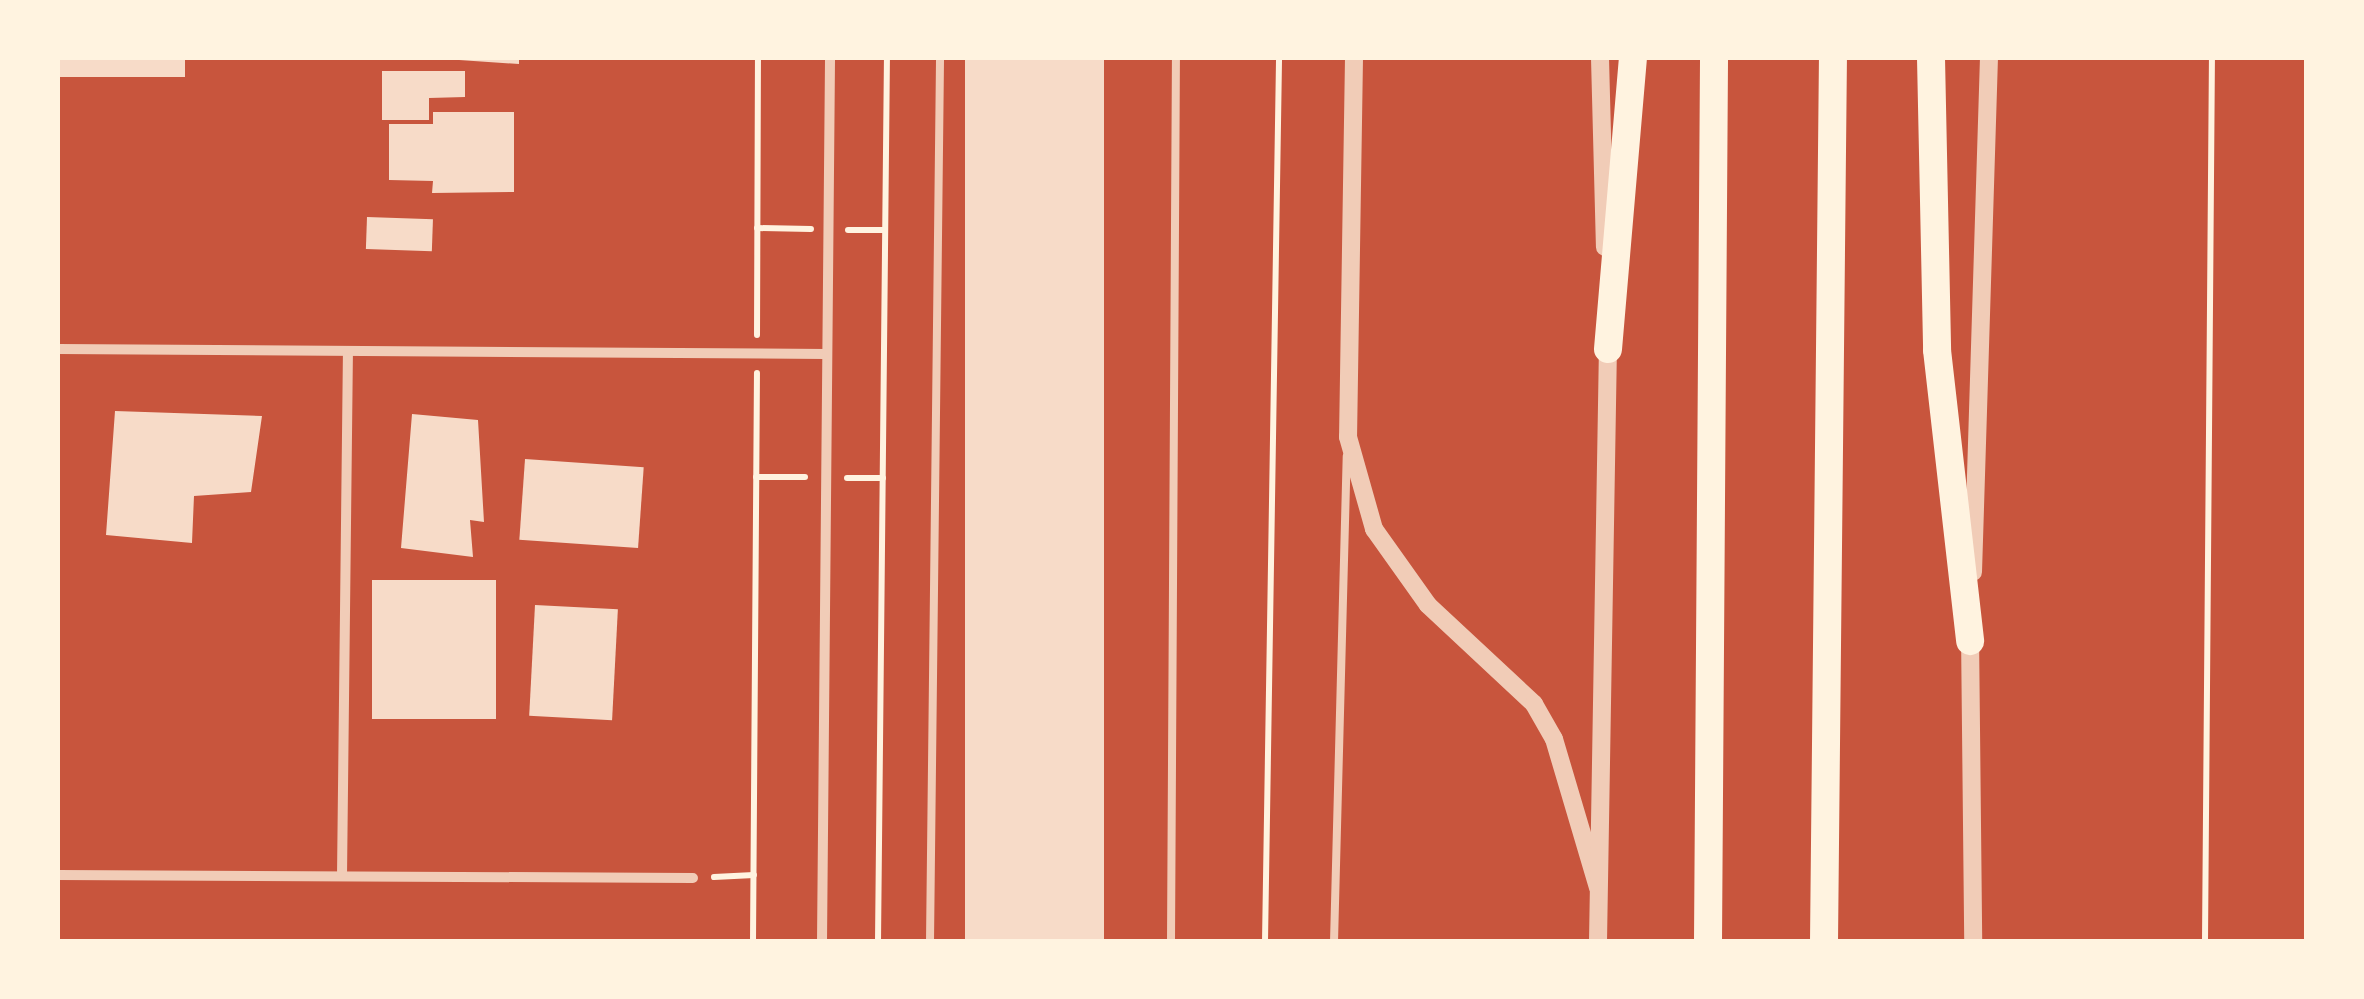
<!DOCTYPE html>
<html>
<head>
<meta charset="utf-8">
<style>
  body { margin:0 }
  #map { position:relative; width:2364px; height:999px; overflow:hidden; background:#c8553d; font-family:"Asap Condensed",sans-serif }
  div>[style] { position:absolute }
  .building>* { inset:0; background:#f7dbc8; transform-origin:0 0 }
  .path>* { height:6px; margin:-3px; padding:0 3px; transform-origin:3px; border-radius:3px; background:#fff3e0 }
  .service>* { height:8px; margin:-4px; padding:0 4px; transform-origin:4px; border-radius:4px; background:#f1ccb7 }
  .minor>* { height:10px; margin:-5px; padding:0 5px; transform-origin:5px; border-radius:5px; background:#f1ccb7 }
  .tertiary>* { height:18px; margin:-9px; padding:0 9px; transform-origin:9px; border-radius:9px; background:#f1ccb7 }
  .trunk>* { height:28px; margin:-14px; padding:0 14px; transform-origin:14px; border-radius:14px; background:#fff3e0 }
  span { translate:-50% -50%; white-space:nowrap; text-align:center; line-height:1.15; -webkit-text-stroke:10px #fff3e0; paint-order:stroke }
  .frame { position:absolute; inset:0; border:60px solid #fff3e0; pointer-events:none }
</style>
</head>
<body>
<div id="map">
  <div class="building">
    <div style="left:58px;top:58px;width:127px;height:19px"></div>
    <div style="clip-path:polygon(430px 58px,519px 58px,519px 64px)"></div>
    <div style="left:965px;top:58px;width:139px;height:884px"></div>
    <div style="clip-path:polygon(382px 71px,465px 71px,465px 97px,429px 98px,429px 120px,382px 120px)"></div>
    <div style="clip-path:polygon(433px 112px,514px 112px,514px 192px,432px 193px,433px 181px,389px 180px,389px 124px,433px 124px)"></div>
    <div style="left:367px;top:217px;width:66px;height:32px;rotate:2deg"></div>
    <div style="clip-path:polygon(115px 411px,262px 416px,251px 492px,194px 496px,192px 543px,106px 535px)"></div>
    <div style="clip-path:polygon(412px 414px,478px 420px,484px 522px,470px 520px,473px 557px,401px 548px)"></div>
    <div style="left:525px;top:459px;width:119px;height:81px;rotate:4deg"></div>
    <div style="left:372px;top:580px;width:124px;height:139px"></div>
    <div style="left:535px;top:605px;width:83px;height:111px;rotate:3deg"></div>
  </div>
  <div class="path">
    <div style="left:757px;top:228px;width:54px;rotate:1.1deg"></div>
    <div style="left:848px;top:230px;width:37px"></div>
    <div style="left:757px;top:335px;width:277px;rotate:-89.8deg"></div>
    <div style="left:756px;top:477px;width:49px"></div>
    <div style="left:847px;top:478px;width:36px"></div>
    <div style="left:714px;top:877px;width:40px;rotate:-2.9deg"></div>
    <div style="left:753px;top:942px;width:569px;rotate:-89.6deg"></div>
    <div style="left:878px;top:942px;width:884px;rotate:-89.42deg"></div>
    <div style="left:1265px;top:942px;width:884px;rotate:-89.09deg"></div>
    <div style="left:2205px;top:942px;width:884px;rotate:-89.55deg"></div>
  </div>
  <div class="service">
    <div style="left:930px;top:942px;width:884px;rotate:-89.35deg"></div>
    <div style="left:1171px;top:942px;width:884px;rotate:-89.68deg"></div>
    <div style="left:1334px;top:942px;width:486px;rotate:-88.5deg"></div>
  </div>
  <div class="minor">
    <div style="left:58px;top:349px;width:768px;rotate:0.37deg"></div>
    <div style="left:58px;top:875px;width:635px;rotate:0.27deg"></div>
    <div style="left:342px;top:876px;width:525px;rotate:-89.35deg"></div>
    <div style="left:822px;top:942px;width:884px;rotate:-89.48deg"></div>
  </div>
  <div class="tertiary">
    <div style="left:1354px;top:58px;width:379px;rotate:90.9deg"></div>
    <div style="left:1348px;top:437px;width:96px;rotate:74.2deg"></div>
    <div style="left:1374px;top:529px;width:93px;rotate:54.6deg"></div>
    <div style="left:1428px;top:605px;width:145px;rotate:43deg"></div>
    <div style="left:1534px;top:704px;width:40px;rotate:60.3deg"></div>
    <div style="left:1554px;top:739px;width:155px;rotate:73.5deg"></div>
    <div style="left:1600px;top:58px;width:189px;rotate:88.5deg"></div>
    <div style="left:1973px;top:572px;width:514px;rotate:-88.22deg"></div>
    <div style="left:1970px;top:633px;width:309px;rotate:89.4deg"></div>
    <div style="left:1598px;top:942px;width:599px;rotate:-89.04deg"></div>
  </div>
  <div class="trunk">
    <div style="left:1931px;top:58px;width:292px;rotate:88.8deg"></div>
    <div style="left:1937px;top:350px;width:293px;rotate:83.5deg"></div>
    <div style="left:1608px;top:349px;width:292px;rotate:-85.1deg"></div>
    <div style="left:1708px;top:942px;width:884px;rotate:-89.61deg"></div>
    <div style="left:1824px;top:942px;width:884px;rotate:-89.42deg"></div>
  </div>
  <div class="frame"></div>
</div>
</body>
</html>
